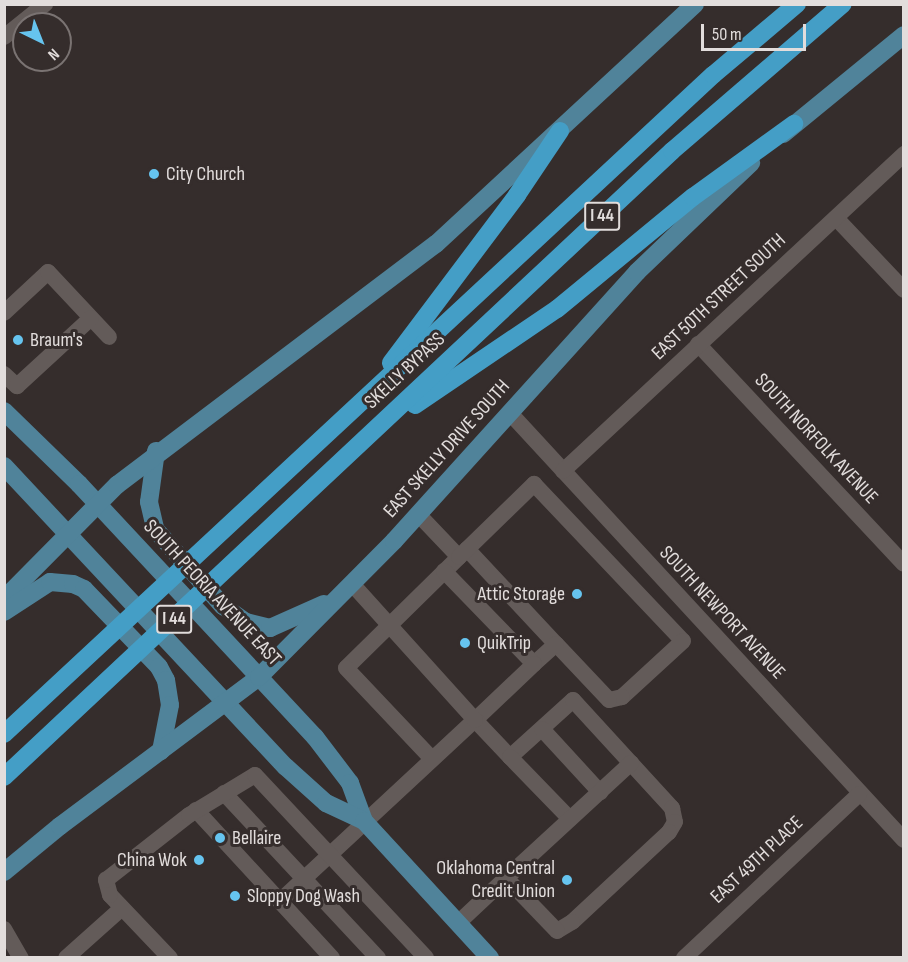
<!DOCTYPE html>
<html>
<head>
<meta charset="utf-8">
<style>
  body { margin:0 }
  #map { position:relative; width:908px; height:962px; overflow:hidden; background:#352d2c; font-family:"Sofia Sans Condensed",sans-serif }
  div>[style] { position:absolute }
  .minor>* { height:16px; margin:-8px; padding:0 8px; transform-origin:8px; border-radius:8px; background:#635b59 }
  .major>* { height:18px; margin:-9px; padding:0 9px; transform-origin:9px; border-radius:9px; background:#50839a }
  .highway>* { height:18px; margin:-9px; padding:0 9px; transform-origin:9px; border-radius:9px; background:#449ec6 }
  .dots>* { width:16px; height:16px; translate:-50% -50%; box-sizing:border-box; border:3px solid #352d2c; border-radius:50% }
  span { translate:-50% -50%; white-space:nowrap; text-align:center; line-height:1.15; -webkit-text-stroke:6px #352d2c; paint-order:stroke }
  .shield-label span { padding:2px 4px; background:#352d2c; border:2px solid; border-radius:4px; -webkit-text-stroke-width:0 }
  .shield-label { font-size:18px; color:#e2dddc; font-weight:700 }
  .poi-label { font-size:20px; color:#e2dddc }
  .left { translate:0 -50%; text-align:left }
  .right { translate:-100% -50%; text-align:right }
  .street-label { font-size:20px; color:#e2dddc }
  .frame { position:absolute; inset:0; border:6px solid #e2dddc; pointer-events:none }
  .north { position:absolute; left:12px; top:12px; width:60px; height:60px; box-sizing:border-box; background:#352d2c; border:2px solid #7a7372; border-radius:50%; rotate:137deg; font-size:16px; font-weight:700; line-height:24px; text-align:center; color:#e2dddc }
  .north::after { content:''; display:block; margin:auto; width:21px; height:27px; background:#66c4ef; clip-path:polygon(50% 0,100% 100%,50% 72%,0 100%) }
  .scale { position:absolute; left:701px; top:24px; width:105px; height:27px; box-sizing:border-box; border:3px solid #e2dddc; border-top:0; padding-left:8px; font-size:18px; line-height:21px; white-space:nowrap; color:#e2dddc; -webkit-text-stroke:4px #352d2c; paint-order:stroke }
</style>
</head>
<body>
<div id="map">
  <div class="minor">
    <div style="left:4px;top:37px;width:53px;rotate:-38.8deg"></div>
    <div style="left:836px;top:218px;width:99px;rotate:46.6deg"></div>
    <div style="left:4px;top:313px;width:60px;rotate:-43deg"></div>
    <div style="left:48px;top:272px;width:89px;rotate:46.8deg"></div>
    <div style="left:698px;top:344px;width:301px;rotate:46.9deg"></div>
    <div style="left:4px;top:374px;width:18px;rotate:43deg"></div>
    <div style="left:17px;top:386px;width:100px;rotate:-42.6deg"></div>
    <div style="left:510px;top:413px;width:581px;rotate:47.3deg"></div>
    <div style="left:563px;top:471px;width:466px;rotate:-42.9deg"></div>
    <div style="left:418px;top:514px;width:59px;rotate:46.4deg"></div>
    <div style="left:459px;top:557px;width:158px;rotate:135.5deg"></div>
    <div style="left:346px;top:668px;width:125px;rotate:46.6deg"></div>
    <div style="left:467px;top:549px;width:130px;rotate:46.9deg"></div>
    <div style="left:459px;top:557px;width:105px;rotate:-44.2deg"></div>
    <div style="left:534px;top:484px;width:216px;rotate:46.5deg"></div>
    <div style="left:683px;top:641px;width:83px;rotate:137.4deg"></div>
    <div style="left:622px;top:697px;width:13px;rotate:167deg"></div>
    <div style="left:609px;top:700px;width:77px;rotate:-133.4deg"></div>
    <div style="left:556px;top:644px;width:30px;rotate:138deg"></div>
    <div style="left:444px;top:571px;width:129px;rotate:45.9deg"></div>
    <div style="left:534px;top:664px;width:81px;rotate:136.5deg"></div>
    <div style="left:475px;top:720px;width:51px;rotate:46.6deg"></div>
    <div style="left:510px;top:757px;width:85px;rotate:-42.1deg"></div>
    <div style="left:573px;top:700px;width:147px;rotate:47.5deg"></div>
    <div style="left:672px;top:808px;width:14px;rotate:78deg"></div>
    <div style="left:675px;top:822px;width:12px;rotate:121deg"></div>
    <div style="left:669px;top:832px;width:132px;rotate:137.1deg"></div>
    <div style="left:572px;top:922px;width:17px;rotate:149deg"></div>
    <div style="left:557px;top:931px;width:74px;rotate:-133.9deg"></div>
    <div style="left:506px;top:878px;width:66px;rotate:136.8deg"></div>
    <div style="left:542px;top:729px;width:86px;rotate:47.4deg"></div>
    <div style="left:510px;top:757px;width:86px;rotate:45.9deg"></div>
    <div style="left:224px;top:793px;width:226px;rotate:47deg"></div>
    <div style="left:196px;top:810px;width:201px;rotate:47.4deg"></div>
    <div style="left:506px;top:878px;width:170px;rotate:-42.6deg"></div>
    <div style="left:280px;top:901px;width:266px;rotate:-42.9deg"></div>
    <div style="left:475px;top:720px;width:183px;rotate:-132.1deg"></div>
    <div style="left:4px;top:929px;width:34px;rotate:60deg"></div>
    <div style="left:66px;top:958px;width:75px;rotate:-41.8deg"></div>
    <div style="left:170px;top:958px;width:87px;rotate:-133.6deg"></div>
    <div style="left:110px;top:895px;width:16px;rotate:-105deg"></div>
    <div style="left:106px;top:880px;width:105px;rotate:-38.1deg"></div>
    <div style="left:189px;top:815px;width:77px;rotate:-31.2deg"></div>
    <div style="left:255px;top:775px;width:250px;rotate:46.9deg"></div>
    <div style="left:684px;top:958px;width:240px;rotate:-43.1deg"></div>
  </div>
  <div class="major">
    <div style="left:783px;top:134px;width:156px;rotate:-39.3deg"></div>
    <div style="left:4px;top:411px;width:105px;rotate:44.2deg"></div>
    <div style="left:79px;top:484px;width:346px;rotate:47deg"></div>
    <div style="left:315px;top:737px;width:58px;rotate:52.7deg"></div>
    <div style="left:350px;top:783px;width:40px;rotate:69.8deg"></div>
    <div style="left:156px;top:451px;width:51px;rotate:97.8deg"></div>
    <div style="left:149px;top:502px;width:28px;rotate:77deg"></div>
    <div style="left:155px;top:529px;width:103px;rotate:48.6deg"></div>
    <div style="left:223px;top:606px;width:28px;rotate:35deg"></div>
    <div style="left:246px;top:622px;width:25px;rotate:14deg"></div>
    <div style="left:270px;top:628px;width:59px;rotate:-24deg"></div>
    <div style="left:4px;top:466px;width:412px;rotate:46.9deg"></div>
    <div style="left:286px;top:767px;width:54px;rotate:42deg"></div>
    <div style="left:326px;top:803px;width:42px;rotate:25.3deg"></div>
    <div style="left:364px;top:821px;width:186px;rotate:47.4deg"></div>
    <div style="left:4px;top:599px;width:161px;rotate:-45.3deg"></div>
    <div style="left:117px;top:485px;width:400px;rotate:-37.1deg"></div>
    <div style="left:436px;top:244px;width:353px;rotate:-42.8deg"></div>
    <div style="left:4px;top:612px;width:55px;rotate:-33.1deg"></div>
    <div style="left:50px;top:582px;width:23px;rotate:5deg"></div>
    <div style="left:73px;top:584px;width:12px;rotate:24deg"></div>
    <div style="left:84px;top:589px;width:108px;rotate:46.1deg"></div>
    <div style="left:159px;top:667px;width:15px;rotate:62deg"></div>
    <div style="left:166px;top:680px;width:25px;rotate:81deg"></div>
    <div style="left:170px;top:705px;width:47px;rotate:101.1deg"></div>
    <div style="left:4px;top:872px;width:72px;rotate:-39.4deg"></div>
    <div style="left:60px;top:826px;width:249px;rotate:-36.8deg"></div>
    <div style="left:259px;top:677px;width:192px;rotate:-45.2deg"></div>
    <div style="left:394px;top:541px;width:363px;rotate:-47.9deg"></div>
    <div style="left:637px;top:272px;width:158px;rotate:-43.7deg"></div>
  </div>
  <div class="highway">
    <div style="left:391px;top:363px;width:210px;rotate:-53.1deg"></div>
    <div style="left:517px;top:195px;width:77px;rotate:-56.1deg"></div>
    <div style="left:415px;top:405px;width:171px;rotate:-34.1deg"></div>
    <div style="left:557px;top:309px;width:176px;rotate:-39.5deg"></div>
    <div style="left:693px;top:197px;width:125px;rotate:-35.9deg"></div>
    <div style="left:4px;top:734px;width:968px;rotate:-42.91deg"></div>
    <div style="left:713px;top:75px;width:110px;rotate:-40.2deg"></div>
    <div style="left:4px;top:777px;width:915px;rotate:-43.14deg"></div>
    <div style="left:672px;top:151px;width:225px;rotate:-40.7deg"></div>
  </div>
  <div class="dots">
    <div style="left:154px;top:174px;background:#66c4ef"></div>
    <div style="left:18px;top:340px;background:#66c4ef"></div>
    <div style="left:577px;top:594px;background:#66c4ef"></div>
    <div style="left:465px;top:643px;background:#66c4ef"></div>
    <div style="left:220px;top:838px;background:#66c4ef"></div>
    <div style="left:199px;top:860px;background:#66c4ef"></div>
    <div style="left:567px;top:880px;background:#66c4ef"></div>
    <div style="left:235px;top:896px;background:#66c4ef"></div>
  </div>
  <div class="shield-label">
    <span style="left:602px;top:216px">I 44</span>
    <span style="left:174px;top:619px">I 44</span>
  </div>
  <div class="poi-label">
    <span class="left" style="left:166px;top:174px">City Church</span>
    <span class="left" style="left:30px;top:340px">Braum's</span>
    <span class="right" style="left:565px;top:594px">Attic Storage</span>
    <span class="left" style="left:477px;top:643px">QuikTrip</span>
    <span class="left" style="left:232px;top:838px">Bellaire</span>
    <span class="right" style="left:187px;top:860px">China Wok</span>
    <span class="right" style="left:555px;top:880px">Oklahoma Central<br>Credit Union</span>
    <span class="left" style="left:247px;top:896px">Sloppy Dog Wash</span>
  </div>
  <div class="street-label">
    <span style="left:719px;top:297px;rotate:-43deg">EAST 50TH STREET SOUTH</span>
    <span style="left:405px;top:371px;rotate:-43deg">SKELLY BYPASS</span>
    <span style="left:816px;top:439px;rotate:47deg">SOUTH NORFOLK AVENUE</span>
    <span style="left:447px;top:449px;rotate:-48deg">EAST SKELLY DRIVE SOUTH</span>
    <span style="left:212px;top:593px;rotate:47deg">SOUTH PEORIA AVENUE EAST</span>
    <span style="left:722px;top:613px;rotate:47deg">SOUTH NEWPORT AVENUE</span>
    <span style="left:757px;top:860px;rotate:-43deg">EAST 49TH PLACE</span>
  </div>
  <div class="frame"></div>
  <div class="north">N</div>
  <div class="scale">50 m</div>
</div>
</body>
</html>
